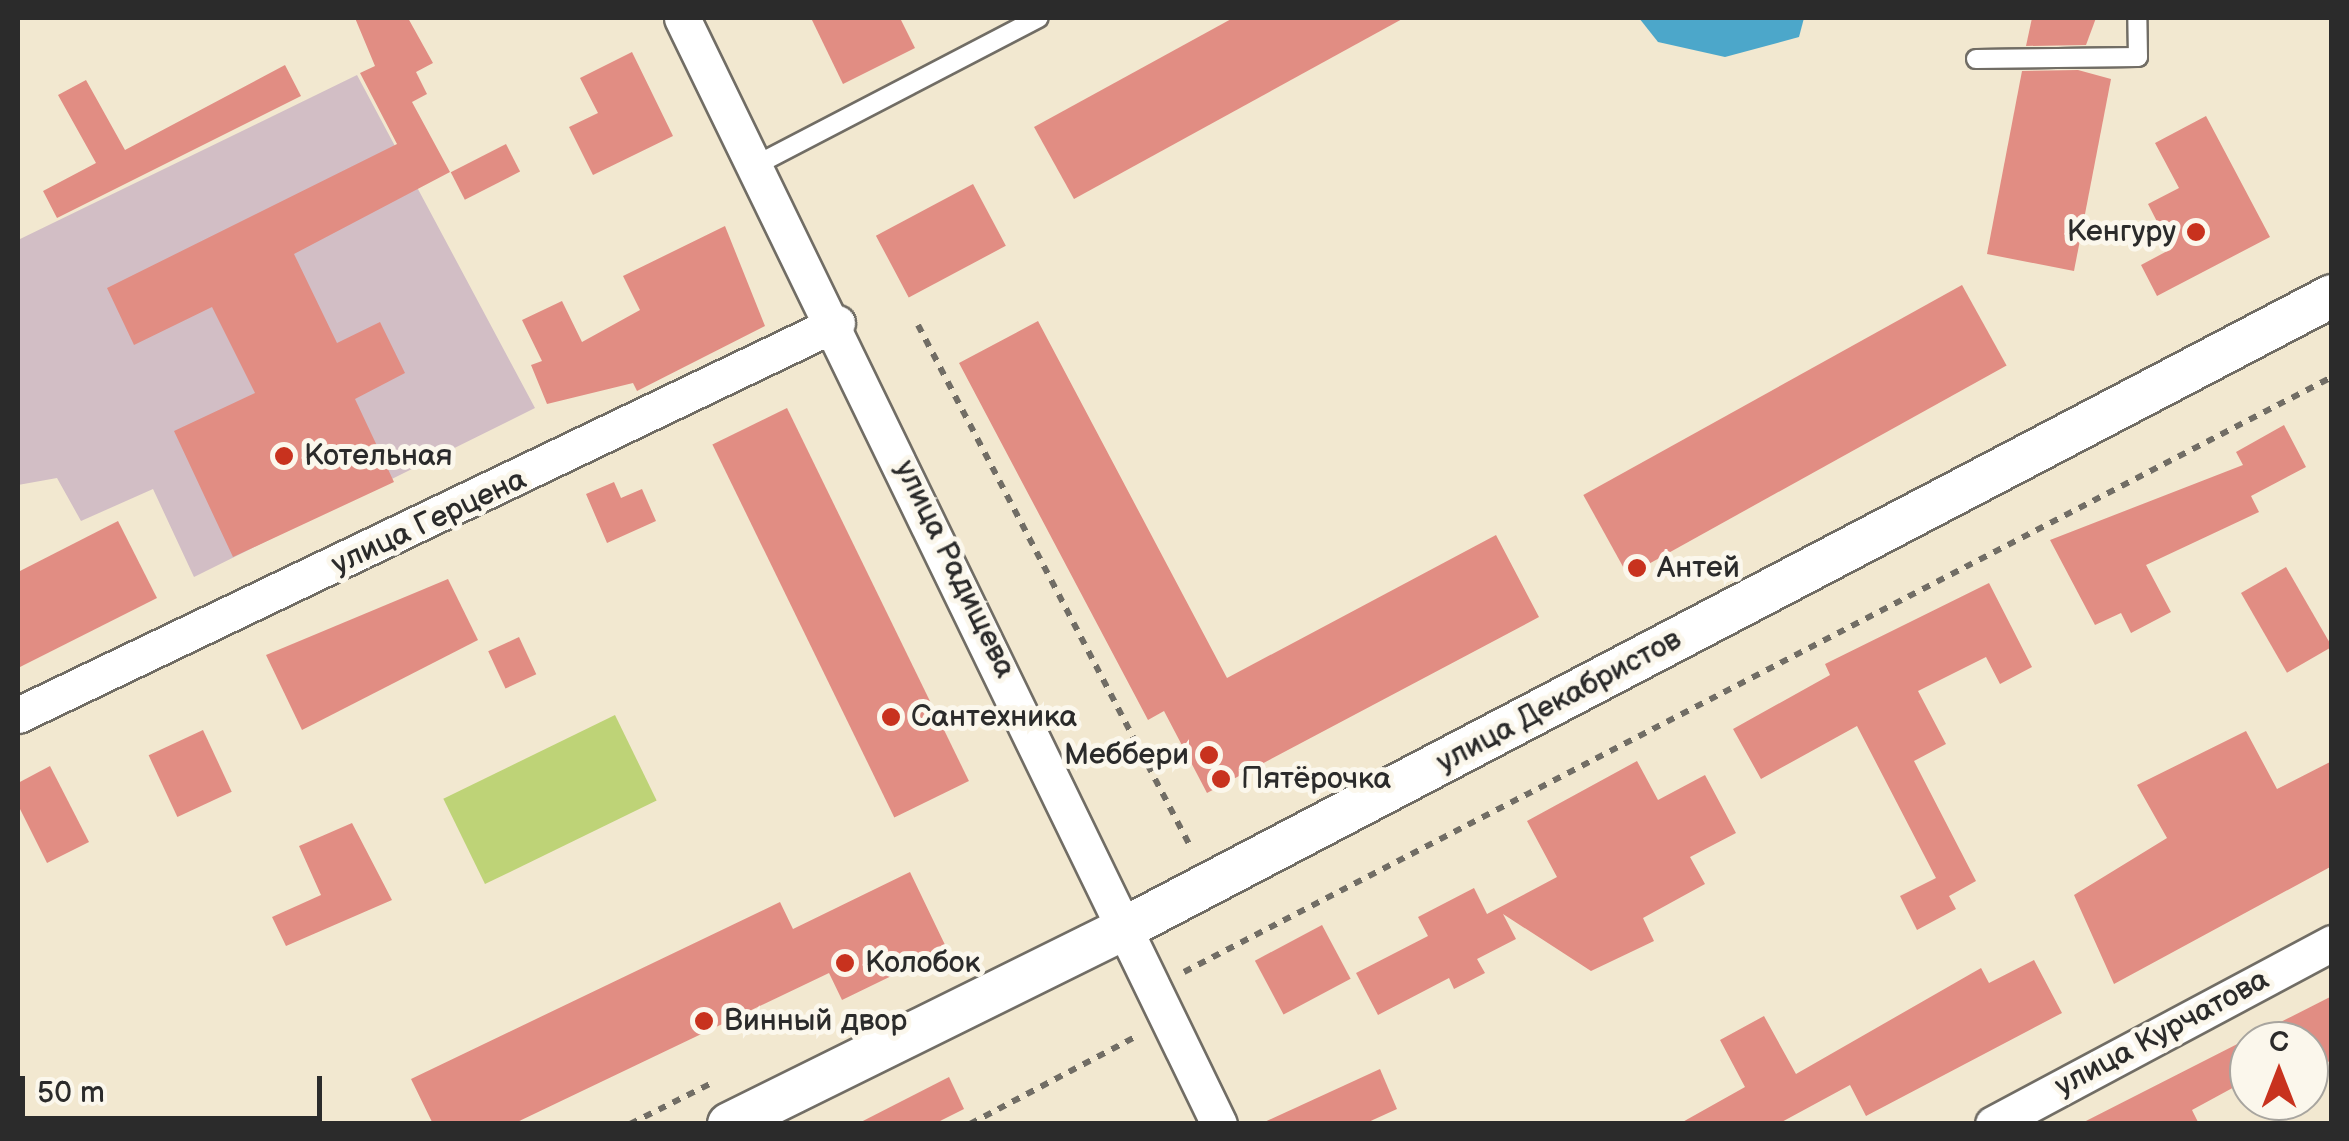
<!DOCTYPE html>
<html>
<head>
<meta charset="utf-8">
<style>
  body { margin:0 }
  #map { position:relative; width:2349px; height:1141px; overflow:hidden; background:#f2e8d0; font-family:"Balsamiq Sans",sans-serif }
  div>[style] { position:absolute }
  .industrial>* { inset:0; background:#d2bec5 }
  .green>* { inset:0; background:#bed377; transform-origin:0 0 }
  .water>* { inset:0; background:#4ca7ca }
  .building>* { inset:0; background:#e18d83; transform-origin:0 0 }
  .path>* { height:6px; margin-top:-3px; transform-origin:0; background:repeating-linear-gradient(90deg,#716d65 0 8px,transparent 0 16px) }
  .roads { filter:drop-shadow(2px 0 #716d65) drop-shadow(-2px 0 #716d65) drop-shadow(0 2px #716d65) drop-shadow(0 -2px #716d65) }
  .service>* { height:18px; margin:-9px; padding:0 9px; transform-origin:9px; border-radius:9px; background:#fff }
  .minor>* { height:35px; margin:-17.5px; padding:0 17.5px; transform-origin:17.5px; border-radius:17.5px; background:#fff }
  .tertiary>* { height:42px; margin:-21px; padding:0 21px; transform-origin:21px; border-radius:21px; background:#fff }
  .dots>* { width:28px; height:28px; translate:-50% -50%; box-sizing:border-box; border:5px solid #fbf7ec; border-radius:50% }
  span { translate:-50% -50%; white-space:nowrap; text-align:center; line-height:1.15; -webkit-text-stroke:10px #fbf7ec; paint-order:stroke }
  .poi-label { font-size:30px; color:#2b2b2b }
  .right { translate:-100% -50%; text-align:right }
  .left { translate:0 -50%; text-align:left }
  .street-label { font-size:30px; color:#2b2b2b }
  .frame { position:absolute; inset:0; border:20px solid #2b2b2b; pointer-events:none }
  .north { position:absolute; left:2229px; top:1021px; width:100px; height:100px; box-sizing:border-box; background:#fbf7ec; border:2px solid #a8a59f; border-radius:50%; rotate:0deg; font-size:28px; font-weight:700; line-height:40px; text-align:center; color:#2b2b2b }
  .north::after { content:''; display:block; margin:auto; width:35px; height:45px; background:#c8321e; clip-path:polygon(50% 0,100% 100%,50% 72%,0 100%) }
  .scale { position:absolute; left:20px; top:1076px; width:302px; height:45px; box-sizing:border-box; border:5px solid #2b2b2b; border-top:0; padding-left:12px; font-size:30px; line-height:35px; white-space:nowrap; color:#2b2b2b; -webkit-text-stroke:8px #fbf7ec; paint-order:stroke }
</style>
</head>
<body>
<div id="map">
  <div class="industrial">
    <div style="clip-path:polygon(357px 75px,535px 408px,194px 577px,153px 489px,81px 521px,57px 478px,18px 485px,18px 240px)"></div>
  </div>
  <div class="green">
    <div style="left:615px;top:715px;width:95px;height:191px;rotate:64deg"></div>
  </div>
  <div class="water">
    <div style="clip-path:polygon(1639px 18px,1804px 18px,1799px 37px,1725px 57px,1658px 42px)"></div>
  </div>
  <div class="building">
    <div style="clip-path:polygon(355px 18px,408px 18px,433px 63px,416px 72px,427px 94px,412px 102px,450px 172px,294px 254px,337px 343px,380px 322px,405px 373px,355px 399px,394px 482px,233px 557px,174px 431px,255px 393px,212px 307px,134px 345px,107px 288px,397px 144px,360px 73px,375px 66px)"></div>
    <div style="clip-path:polygon(811px 18px,900px 18px,915px 48px,843px 84px)"></div>
    <div style="clip-path:polygon(1233px 18px,1404px 18px,1074px 199px,1034px 127px)"></div>
    <div style="clip-path:polygon(2032px 18px,2096px 18px,2086px 45px,2026px 46px)"></div>
    <div style="clip-path:polygon(632px 52px,673px 136px,593px 175px,569px 127px,598px 113px,580px 78px)"></div>
    <div style="clip-path:polygon(285px 65px,301px 96px,57px 218px,43px 191px,96px 163px,58px 95px,86px 80px,125px 150px)"></div>
    <div style="clip-path:polygon(2078px 70px,2111px 79px,2074px 271px,1987px 254px,2022px 71px)"></div>
    <div style="clip-path:polygon(2206px 116px,2270px 237px,2157px 296px,2141px 265px,2171px 249px,2148px 204px,2179px 188px,2155px 143px)"></div>
    <div style="left:506px;top:144px;width:31px;height:62px;rotate:63deg"></div>
    <div style="left:973px;top:184px;width:70px;height:110px;rotate:62deg"></div>
    <div style="clip-path:polygon(725px 226px,765px 326px,637px 391px,633px 383px,547px 404px,531px 365px,542px 361px,522px 320px,562px 301px,582px 342px,640px 310px,623px 276px)"></div>
    <div style="left:1962px;top:285px;width:92px;height:433px;rotate:61deg"></div>
    <div style="clip-path:polygon(1038px 321px,1227px 678px,1496px 535px,1539px 617px,1207px 793px,1164px 711px,1148px 720px,959px 363px)"></div>
    <div style="left:787px;top:408px;width:415px;height:83px;rotate:64deg"></div>
    <div style="clip-path:polygon(2284px 425px,2306px 467px,2251px 496px,2259px 512px,2146px 565px,2171px 612px,2131px 633px,2121px 613px,2095px 625px,2050px 540px,2243px 465px,2236px 452px)"></div>
    <div style="clip-path:polygon(614px 482px,621px 498px,642px 489px,656px 521px,607px 543px,586px 494px)"></div>
    <div style="clip-path:polygon(118px 521px,157px 598px,18px 668px,18px 572px)"></div>
    <div style="left:2286px;top:567px;width:92px;height:52px;rotate:60deg"></div>
    <div style="clip-path:polygon(448px 579px,478px 640px,302px 730px,266px 655px)"></div>
    <div style="clip-path:polygon(1989px 583px,2032px 667px,2000px 684px,1986px 657px,1918px 691px,1946px 744px,1914px 761px,1976px 881px,1949px 896px,1956px 909px,1917px 930px,1900px 896px,1936px 878px,1857px 726px,1761px 779px,1733px 729px,1830px 675px,1825px 664px)"></div>
    <div style="left:519px;top:637px;width:41px;height:34px;rotate:65deg"></div>
    <div style="left:203px;top:730px;width:68px;height:60px;rotate:65deg"></div>
    <div style="clip-path:polygon(2246px 731px,2277px 789px,2332px 761px,2332px 866px,2114px 984px,2074px 895px,2167px 838px,2137px 785px)"></div>
    <div style="clip-path:polygon(1637px 761px,1658px 800px,1705px 775px,1736px 833px,1690px 857px,1705px 884px,1643px 918px,1654px 941px,1591px 971px,1503px 914px,1516px 939px,1477px 959px,1485px 973px,1454px 989px,1449px 978px,1378px 1015px,1356px 973px,1428px 936px,1418px 917px,1474px 888px,1487px 914px,1557px 877px,1527px 821px)"></div>
    <div style="clip-path:polygon(50px 766px,89px 842px,47px 863px,18px 805px,18px 783px)"></div>
    <div style="clip-path:polygon(352px 823px,392px 900px,286px 946px,272px 917px,321px 895px,299px 846px)"></div>
    <div style="clip-path:polygon(910px 872px,947px 949px,842px 1000px,829px 973px,513px 1124px,433px 1124px,411px 1079px,780px 902px,793px 929px)"></div>
    <div style="left:1322px;top:925px;width:61px;height:76px;rotate:62deg"></div>
    <div style="clip-path:polygon(2034px 960px,2062px 1013px,1866px 1116px,1850px 1085px,1778px 1124px,1679px 1124px,1745px 1087px,1720px 1040px,1764px 1016px,1796px 1074px,1981px 968px,1989px 983px)"></div>
    <div style="clip-path:polygon(2332px 996px,2332px 1060px,2309px 1071px,2309px 1041px,2249px 1041px,2249px 1079px,2192px 1110px,2199px 1124px,2080px 1124px)"></div>
    <div style="clip-path:polygon(1380px 1069px,1397px 1109px,1364px 1124px,1260px 1124px)"></div>
    <div style="clip-path:polygon(949px 1077px,964px 1109px,934px 1124px,857px 1124px)"></div>
  </div>
  <div class="path">
    <div style="left:918px;top:325px;width:588px;rotate:62.43deg"></div>
    <div style="left:1184px;top:972px;width:1293px;rotate:-27.4deg"></div>
    <div style="left:630px;top:1124px;width:89px;rotate:-26.6deg"></div>
    <div style="left:970px;top:1124px;width:189px;rotate:-27.8deg"></div>
  </div>
  <div class="roads">
    <div class="service">
      <div style="left:1976px;top:59px;width:162px;rotate:-0.7deg"></div>
      <div style="left:2138px;top:57px;width:39px;rotate:-91deg"></div>
      <div style="left:760px;top:163px;width:314px;rotate:-27.5deg"></div>
    </div>
    <div class="minor">
      <div style="left:682px;top:18px;width:1229px;rotate:64.1deg"></div>
      <div style="left:18px;top:715px;width:908px;rotate:-25.58deg"></div>
      <div style="left:1993px;top:1124px;width:384px;rotate:-28.1deg"></div>
    </div>
    <div class="tertiary">
      <div style="left:729px;top:1124px;width:444px;rotate:-26.3deg"></div>
      <div style="left:1127px;top:927px;width:1360px;rotate:-27.64deg"></div>
    </div>
  </div>
  <div class="dots">
    <div style="left:2196px;top:232px;background:#c8321e"></div>
    <div style="left:284px;top:456px;background:#c8321e"></div>
    <div style="left:1637px;top:568px;background:#c8321e"></div>
    <div style="left:891px;top:717px;background:#c8321e"></div>
    <div style="left:1209px;top:755px;background:#c8321e"></div>
    <div style="left:1221px;top:779px;background:#c8321e"></div>
    <div style="left:845px;top:963px;background:#c8321e"></div>
    <div style="left:704px;top:1021px;background:#c8321e"></div>
  </div>
  <div class="poi-label">
    <span class="right" style="left:2176px;top:232px">Кенгуру</span>
    <span class="left" style="left:304px;top:456px">Котельная</span>
    <span class="left" style="left:1657px;top:568px">Антей</span>
    <span class="left" style="left:911px;top:717px">Сантехника</span>
    <span class="right" style="left:1189px;top:755px">Меббери</span>
    <span class="left" style="left:1241px;top:779px">Пятёрочка</span>
    <span class="left" style="left:865px;top:963px">Колобок</span>
    <span class="left" style="left:724px;top:1021px">Винный двор</span>
  </div>
  <div class="street-label">
    <span style="left:429px;top:522px;rotate:-25deg">улица Герцена</span>
    <span style="left:955px;top:569px;rotate:64deg">улица Радищева</span>
    <span style="left:1559px;top:701px;rotate:-28deg">улица Декабристов</span>
    <span style="left:2162px;top:1033px;rotate:-28deg">улица Курчатова</span>
  </div>
  <div class="frame"></div>
  <div class="north">С</div>
  <div class="scale">50 m</div>
</div>
</body>
</html>
